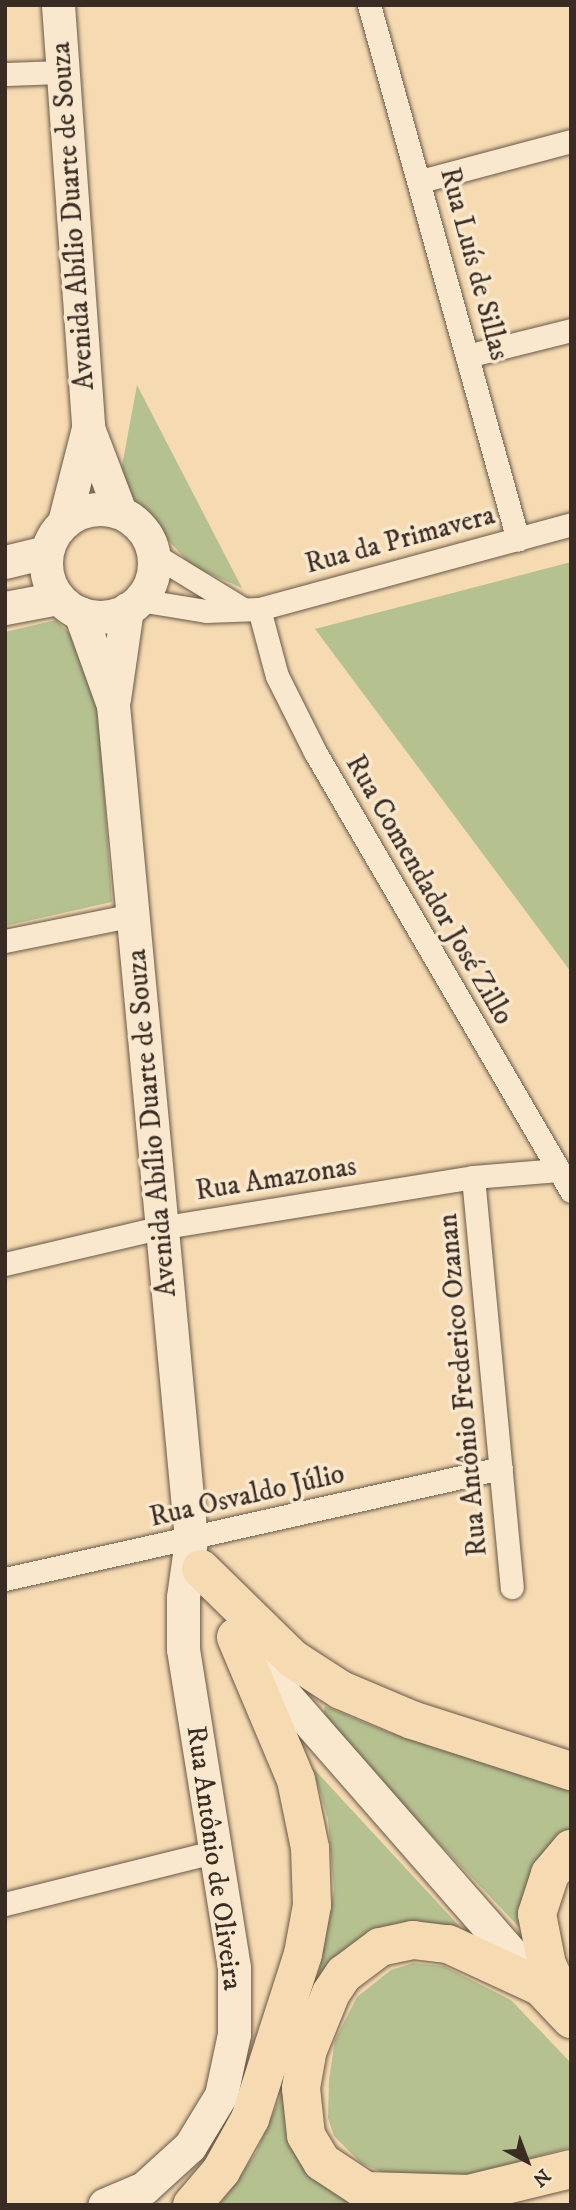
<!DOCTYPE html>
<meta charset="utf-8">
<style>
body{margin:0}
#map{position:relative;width:576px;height:2210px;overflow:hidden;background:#f6dbb2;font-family:"IM FELL DW Pica",serif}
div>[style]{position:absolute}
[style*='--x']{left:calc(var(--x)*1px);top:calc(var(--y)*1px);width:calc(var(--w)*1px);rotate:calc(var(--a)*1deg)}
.green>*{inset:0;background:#b6c190}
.roads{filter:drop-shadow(0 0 2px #685848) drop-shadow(0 0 2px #685848)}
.street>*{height:23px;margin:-11.5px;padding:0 11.5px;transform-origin:11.5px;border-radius:11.5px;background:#f9e8cd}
.secondary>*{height:33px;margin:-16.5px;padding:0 16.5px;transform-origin:16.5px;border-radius:16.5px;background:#f9e8cd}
.secondary>.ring{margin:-16.5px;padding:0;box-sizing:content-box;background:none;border:33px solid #f9e8cd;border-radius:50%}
.highway>*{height:38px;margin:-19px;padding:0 19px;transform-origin:19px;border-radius:19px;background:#f6dbb2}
span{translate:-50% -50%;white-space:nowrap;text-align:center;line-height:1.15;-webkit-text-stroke:7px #f9e8cd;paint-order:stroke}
.street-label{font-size:28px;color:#382c25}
.frame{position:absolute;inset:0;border:7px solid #382c25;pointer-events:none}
.north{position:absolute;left:492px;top:2126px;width:70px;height:70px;-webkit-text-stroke:5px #f9e8cd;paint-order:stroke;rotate:139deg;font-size:19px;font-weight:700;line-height:28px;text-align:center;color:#382c25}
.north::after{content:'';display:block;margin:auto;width:24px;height:32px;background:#382c25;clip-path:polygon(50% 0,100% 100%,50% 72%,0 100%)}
</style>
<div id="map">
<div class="green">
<i style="clip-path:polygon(137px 385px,242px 588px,192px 566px,131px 500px,120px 477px)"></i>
<i style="clip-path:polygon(571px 562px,571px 972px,315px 629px)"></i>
<i style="clip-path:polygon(56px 620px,72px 636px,98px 707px,112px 902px,5px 926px,5px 632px)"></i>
<i style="clip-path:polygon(325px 1706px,385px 1731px,571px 1788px,571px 1838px,525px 1920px,518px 1926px,350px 1750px,323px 1717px)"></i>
<i style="clip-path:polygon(313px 1768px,460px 1927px,423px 1927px,316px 1989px,334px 1890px,328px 1819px)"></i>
<i style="clip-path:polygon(413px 1963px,444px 1966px,511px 2000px,571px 2063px,571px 2147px,469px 2176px,396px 2178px,361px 2163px,334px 2136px,328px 2118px,329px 2080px,335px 2040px,357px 1997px,391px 1970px)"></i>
<i style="clip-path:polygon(289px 2076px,357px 2205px,219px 2205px,256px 2153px)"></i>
</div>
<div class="roads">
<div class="street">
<i style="--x:369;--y:5;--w:555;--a:74.44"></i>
<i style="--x:5;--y:74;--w:57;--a:-2"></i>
<i style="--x:421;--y:181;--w:155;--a:-14.9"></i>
<i style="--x:467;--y:356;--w:107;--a:-14"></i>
<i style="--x:153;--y:554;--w:105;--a:31.4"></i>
<i style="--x:139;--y:600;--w:68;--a:9.3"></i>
<i style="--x:206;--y:611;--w:53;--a:-2.2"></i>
<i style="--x:259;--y:609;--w:323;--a:-15.2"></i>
<i style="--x:259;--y:609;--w:69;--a:75"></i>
<i style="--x:277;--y:676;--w:85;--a:63.4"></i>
<i style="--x:315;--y:752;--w:508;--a:59.75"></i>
<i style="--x:5;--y:941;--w:132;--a:-11.4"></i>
<i style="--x:473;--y:1177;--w:412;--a:84.6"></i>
<i style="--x:5;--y:1264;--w:158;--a:-13.2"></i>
<i style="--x:159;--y:1228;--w:318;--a:-9.2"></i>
<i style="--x:473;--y:1177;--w:86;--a:-4.7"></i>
<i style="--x:5;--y:1579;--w:508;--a:-12.61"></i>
<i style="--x:5;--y:1904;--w:215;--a:-14"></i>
</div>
<div class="secondary">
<i style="--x:58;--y:5;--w:424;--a:85.9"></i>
<i style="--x:88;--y:428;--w:97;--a:104.3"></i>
<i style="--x:88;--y:428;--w:90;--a:69.1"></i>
<i class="ring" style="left:46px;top:509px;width:75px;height:75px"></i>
<i style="--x:5;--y:562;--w:42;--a:-13.7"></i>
<i style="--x:5;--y:608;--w:54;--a:-10.7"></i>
<i style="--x:80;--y:613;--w:98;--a:70.3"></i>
<i style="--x:113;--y:705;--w:839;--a:84.66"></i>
<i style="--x:191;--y:1540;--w:58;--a:98"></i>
<i style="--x:183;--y:1597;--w:52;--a:90"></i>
<i style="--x:183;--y:1649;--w:323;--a:80.9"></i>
<i style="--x:234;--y:1968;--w:66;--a:90"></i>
<i style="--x:234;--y:2034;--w:62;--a:102"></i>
<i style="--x:221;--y:2095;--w:60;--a:121.3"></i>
<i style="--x:190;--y:2146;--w:62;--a:137.6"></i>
<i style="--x:144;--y:2188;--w:43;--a:157"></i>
<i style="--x:114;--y:699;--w:91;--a:-81.8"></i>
<i style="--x:252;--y:1657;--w:436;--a:48.8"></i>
</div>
<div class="highway">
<i style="--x:201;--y:1569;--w:129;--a:44.4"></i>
<i style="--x:293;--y:1659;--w:57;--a:32.9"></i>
<i style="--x:341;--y:1690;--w:77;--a:22.9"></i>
<i style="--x:412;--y:1720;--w:167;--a:17.8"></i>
<i style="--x:568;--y:2008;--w:48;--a:-116"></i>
<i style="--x:547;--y:1965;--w:52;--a:-101.1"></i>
<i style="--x:537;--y:1914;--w:42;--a:-72"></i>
<i style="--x:550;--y:1874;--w:33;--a:-50"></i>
<i style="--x:469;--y:2194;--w:103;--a:-178.3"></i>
<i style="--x:366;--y:2191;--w:53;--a:-146.6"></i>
<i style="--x:322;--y:2162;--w:31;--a:-121"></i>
<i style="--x:306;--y:2135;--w:47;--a:-96.1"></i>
<i style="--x:301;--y:2088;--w:39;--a:-80"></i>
<i style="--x:308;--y:2050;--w:61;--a:-68"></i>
<i style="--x:331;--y:1993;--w:23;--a:-56"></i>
<i style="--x:344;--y:1974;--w:45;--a:-36.9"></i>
<i style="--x:380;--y:1947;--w:34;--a:-12"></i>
<i style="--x:413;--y:1940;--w:35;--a:7"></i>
<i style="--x:448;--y:1944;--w:102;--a:24.8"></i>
<i style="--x:541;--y:1987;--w:44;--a:46.8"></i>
<i style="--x:444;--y:2200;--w:131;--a:-13.7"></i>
<i style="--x:192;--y:2205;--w:45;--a:-49.5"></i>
<i style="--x:221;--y:2171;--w:60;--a:-60.9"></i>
<i style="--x:250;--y:2119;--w:173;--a:-72.2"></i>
<i style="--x:303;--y:1954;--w:50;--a:-79.6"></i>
<i style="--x:312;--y:1905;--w:57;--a:-92"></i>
<i style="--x:310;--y:1848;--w:69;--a:-101.6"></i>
<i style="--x:296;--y:1780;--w:155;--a:-112.8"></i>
</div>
</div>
<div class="street-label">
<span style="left:73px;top:216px;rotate:-94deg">Avenida Abílio Duarte de Souza</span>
<span style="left:474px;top:264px;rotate:75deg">Rua Luís de Sillas</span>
<span style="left:400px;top:540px;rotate:-15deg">Rua da Primavera</span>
<span style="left:429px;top:890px;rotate:60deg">Rua Comendador José Zillo</span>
<span style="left:152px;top:1123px;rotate:-95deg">Avenida Abílio Duarte de Souza</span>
<span style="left:276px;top:1179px;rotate:-9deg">Rua Amazonas</span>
<span style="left:463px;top:1385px;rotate:-95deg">Rua Antônio Frederico Ozanan</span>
<span style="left:247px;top:1496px;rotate:-13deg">Rua Osvaldo Júlio</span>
<span style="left:214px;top:1858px;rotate:82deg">Rua Antônio de Oliveira</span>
</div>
<div class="frame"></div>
<div class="north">N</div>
</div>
